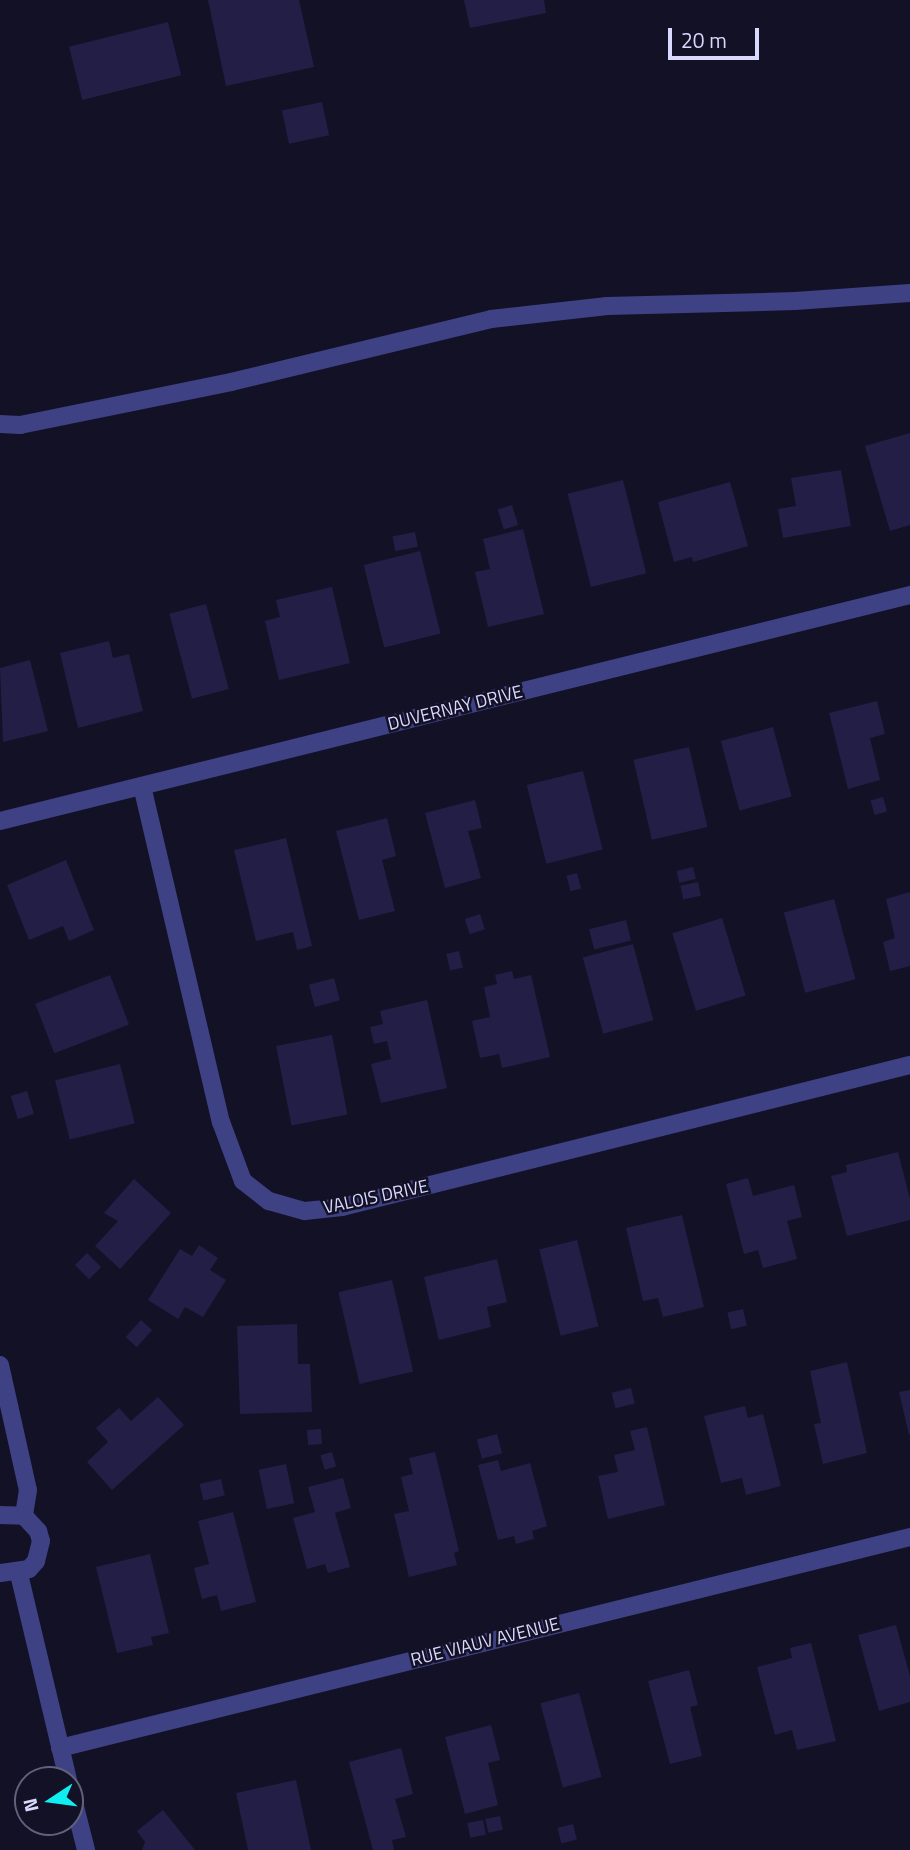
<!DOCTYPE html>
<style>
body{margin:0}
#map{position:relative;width:910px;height:1850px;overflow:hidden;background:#131126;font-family:"Titillium Web",sans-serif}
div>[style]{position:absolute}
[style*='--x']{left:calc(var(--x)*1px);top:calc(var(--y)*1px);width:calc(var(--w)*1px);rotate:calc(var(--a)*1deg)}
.building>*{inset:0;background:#231e46;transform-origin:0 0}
.service>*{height:18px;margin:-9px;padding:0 9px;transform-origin:9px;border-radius:9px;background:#3e4183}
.minor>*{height:18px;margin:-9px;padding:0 9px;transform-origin:9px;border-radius:9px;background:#3e4183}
span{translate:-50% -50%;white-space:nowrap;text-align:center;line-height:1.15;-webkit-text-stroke:5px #131126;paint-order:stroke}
.street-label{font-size:18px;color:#d9d8fd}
.north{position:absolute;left:14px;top:1766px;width:70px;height:70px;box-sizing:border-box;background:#131126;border:2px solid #62617c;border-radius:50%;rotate:257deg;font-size:19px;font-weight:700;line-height:28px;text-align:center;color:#d9d8fd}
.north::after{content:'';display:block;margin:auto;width:24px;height:32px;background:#0feff2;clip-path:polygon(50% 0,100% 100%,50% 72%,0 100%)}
.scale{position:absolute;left:668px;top:28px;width:91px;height:32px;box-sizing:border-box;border:4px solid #d9d8fd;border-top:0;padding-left:9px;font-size:21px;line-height:24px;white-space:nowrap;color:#d9d8fd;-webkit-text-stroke:5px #131126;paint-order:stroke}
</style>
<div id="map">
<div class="building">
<i style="clip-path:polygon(208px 0,299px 0,314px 67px,226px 86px)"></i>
<i style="clip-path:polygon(464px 0,544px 0,546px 13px,470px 28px)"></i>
<i style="left:168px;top:22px;width:55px;height:102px;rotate:76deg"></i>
<i style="left:322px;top:102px;width:34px;height:41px;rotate:78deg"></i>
<i style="clip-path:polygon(910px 433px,910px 525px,890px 531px,865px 446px)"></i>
<i style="clip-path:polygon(841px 470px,851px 526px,783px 538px,778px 509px,796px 506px,791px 478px)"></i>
<i style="left:623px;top:480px;width:96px;height:57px;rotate:76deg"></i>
<i style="clip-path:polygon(730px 482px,748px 546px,693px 562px,692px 557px,674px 562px,658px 502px)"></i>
<i style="left:512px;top:505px;width:21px;height:15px;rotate:73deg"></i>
<i style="clip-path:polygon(523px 529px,544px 614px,488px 627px,475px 572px,490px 569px,483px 539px)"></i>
<i style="left:415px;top:532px;width:15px;height:23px;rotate:79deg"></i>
<i style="left:420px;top:551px;width:85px;height:58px;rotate:76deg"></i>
<i style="clip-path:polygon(332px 587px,350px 663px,279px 680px,265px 621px,280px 617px,276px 600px)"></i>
<i style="left:206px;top:604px;width:88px;height:38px;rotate:75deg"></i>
<i style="clip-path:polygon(109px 641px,113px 658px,129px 654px,143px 711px,78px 728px,60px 653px)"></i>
<i style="clip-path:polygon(30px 660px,48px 731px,3px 742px,0 668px)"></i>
<i style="clip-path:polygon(877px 701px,885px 734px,870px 738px,880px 780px,848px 789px,829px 713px)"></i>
<i style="left:773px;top:727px;width:72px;height:54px;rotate:75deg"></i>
<i style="left:689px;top:747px;width:82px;height:57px;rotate:77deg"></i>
<i style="left:583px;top:771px;width:81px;height:58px;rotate:76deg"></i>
<i style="left:883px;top:797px;width:15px;height:13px;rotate:74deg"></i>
<i style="clip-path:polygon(475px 800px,482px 828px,468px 831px,481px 878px,445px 888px,425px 813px)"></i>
<i style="clip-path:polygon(387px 818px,396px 856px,382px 860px,395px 911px,359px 920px,336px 831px)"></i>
<i style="clip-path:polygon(286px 838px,312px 946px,297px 950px,293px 932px,256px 941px,234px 850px)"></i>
<i style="clip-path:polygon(66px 860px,94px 930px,69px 941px,63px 926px,29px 940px,7px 885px)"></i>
<i style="left:693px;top:867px;width:12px;height:17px;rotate:76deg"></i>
<i style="left:577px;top:873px;width:16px;height:11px;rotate:75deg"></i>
<i style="left:698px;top:882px;width:14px;height:18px;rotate:78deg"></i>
<i style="clip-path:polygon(910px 892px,910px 966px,890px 971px,883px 942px,895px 938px,886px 899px)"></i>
<i style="left:834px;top:899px;width:83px;height:52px;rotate:75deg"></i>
<i style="left:480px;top:914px;width:16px;height:16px;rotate:72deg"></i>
<i style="left:722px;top:918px;width:81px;height:52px;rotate:73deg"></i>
<i style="left:626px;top:920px;width:21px;height:38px;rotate:76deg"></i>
<i style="left:633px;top:944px;width:79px;height:52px;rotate:75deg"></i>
<i style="left:459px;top:951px;width:17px;height:13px;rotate:77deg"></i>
<i style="clip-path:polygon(512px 971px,514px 979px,531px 975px,550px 1057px,502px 1068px,499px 1054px,480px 1058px,472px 1021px,490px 1017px,484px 987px,497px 984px,495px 975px)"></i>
<i style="left:110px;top:975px;width:53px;height:80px;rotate:69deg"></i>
<i style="left:334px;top:978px;width:23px;height:26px;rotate:75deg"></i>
<i style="clip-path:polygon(427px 1000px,447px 1088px,381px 1103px,371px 1064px,391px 1059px,387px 1041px,374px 1044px,370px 1027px,383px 1024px,380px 1011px)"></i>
<i style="left:332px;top:1035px;width:81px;height:57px;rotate:79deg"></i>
<i style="left:120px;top:1064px;width:61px;height:67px;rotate:76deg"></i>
<i style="left:27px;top:1091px;width:24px;height:17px;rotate:73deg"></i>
<i style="clip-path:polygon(898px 1152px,910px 1199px,910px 1220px,847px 1236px,831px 1176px,847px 1172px,846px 1165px)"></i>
<i style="clip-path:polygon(748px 1178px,753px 1196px,794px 1185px,802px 1217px,787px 1221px,797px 1259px,763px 1268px,758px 1250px,744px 1254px,726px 1184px)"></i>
<i style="clip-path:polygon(134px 1179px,171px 1213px,120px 1269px,95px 1246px,118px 1221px,104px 1213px)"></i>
<i style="clip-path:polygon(682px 1215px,704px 1307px,663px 1317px,658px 1298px,643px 1301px,626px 1228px)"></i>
<i style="left:577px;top:1240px;width:89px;height:39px;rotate:76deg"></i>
<i style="clip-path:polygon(199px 1245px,218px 1258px,210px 1270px,226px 1280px,203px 1317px,185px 1307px,178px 1319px,148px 1300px,180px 1249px,192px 1256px)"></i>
<i style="left:87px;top:1253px;width:20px;height:17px;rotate:45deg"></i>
<i style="clip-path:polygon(497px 1259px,507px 1302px,487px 1307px,491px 1327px,439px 1340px,424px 1277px)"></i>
<i style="left:392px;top:1280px;width:94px;height:55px;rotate:77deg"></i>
<i style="left:743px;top:1309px;width:17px;height:16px;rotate:77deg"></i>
<i style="left:141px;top:1320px;width:15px;height:23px;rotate:42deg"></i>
<i style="clip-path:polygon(297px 1324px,298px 1364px,310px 1364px,312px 1412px,240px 1414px,237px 1326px)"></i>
<i style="clip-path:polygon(847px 1362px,867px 1453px,823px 1464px,814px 1424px,821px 1423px,810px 1371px)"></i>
<i style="left:631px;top:1388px;width:16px;height:20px;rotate:76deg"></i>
<i style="clip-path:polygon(910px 1390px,910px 1434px,909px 1435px,899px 1392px)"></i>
<i style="clip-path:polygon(158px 1397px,184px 1425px,112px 1490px,87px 1462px,108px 1442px,96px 1428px,119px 1408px,131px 1421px)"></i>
<i style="clip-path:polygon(745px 1406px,748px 1418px,763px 1414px,781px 1486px,746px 1495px,742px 1478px,721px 1483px,704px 1416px)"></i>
<i style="clip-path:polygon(647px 1427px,665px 1505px,608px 1519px,598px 1476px,618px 1472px,614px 1455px,635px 1450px,630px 1431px)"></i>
<i style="left:321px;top:1429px;width:15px;height:14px;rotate:86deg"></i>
<i style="left:497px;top:1434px;width:20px;height:21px;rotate:75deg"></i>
<i style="left:332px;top:1452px;width:15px;height:12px;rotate:74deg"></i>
<i style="clip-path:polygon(435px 1452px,459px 1551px,454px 1553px,457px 1565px,409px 1577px,394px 1514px,409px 1511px,401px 1477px,413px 1474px,409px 1458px)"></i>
<i style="clip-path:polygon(498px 1460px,501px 1471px,530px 1463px,547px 1526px,532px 1531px,534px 1539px,516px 1544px,514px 1536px,498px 1540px,478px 1465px)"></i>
<i style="left:286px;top:1464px;width:40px;height:28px;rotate:78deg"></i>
<i style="clip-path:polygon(343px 1478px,351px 1508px,335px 1513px,350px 1567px,328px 1573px,325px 1564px,307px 1569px,293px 1518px,315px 1512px,308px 1487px)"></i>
<i style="left:221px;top:1479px;width:17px;height:22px;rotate:77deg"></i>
<i style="clip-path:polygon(233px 1512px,256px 1602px,221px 1611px,217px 1595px,202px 1599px,194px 1568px,209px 1564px,198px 1521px)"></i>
<i style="clip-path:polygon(150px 1554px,169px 1633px,151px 1637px,153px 1645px,117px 1653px,96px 1567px)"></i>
<i style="clip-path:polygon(896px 1625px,910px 1676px,910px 1702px,879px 1711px,858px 1635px)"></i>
<i style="clip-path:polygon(811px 1643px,836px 1741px,797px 1750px,792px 1730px,775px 1735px,757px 1667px,792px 1658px,790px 1648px)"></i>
<i style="clip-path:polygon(689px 1670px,698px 1705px,690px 1707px,702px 1756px,670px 1764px,648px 1681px)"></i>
<i style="left:579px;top:1693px;width:87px;height:40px;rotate:75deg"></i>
<i style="clip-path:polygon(491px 1725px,500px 1760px,488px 1763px,498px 1805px,465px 1814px,445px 1737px)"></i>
<i style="clip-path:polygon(401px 1748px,413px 1794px,395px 1799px,406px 1837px,392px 1840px,394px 1850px,373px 1850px,349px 1762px)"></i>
<i style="clip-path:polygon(296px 1780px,311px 1850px,248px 1850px,236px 1793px)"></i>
<i style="clip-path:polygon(163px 1810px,195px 1850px,142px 1850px,145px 1842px,137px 1831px)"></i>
<i style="left:500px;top:1816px;width:14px;height:15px;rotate:78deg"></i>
<i style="left:483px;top:1820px;width:15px;height:16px;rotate:79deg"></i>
<i style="left:573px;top:1824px;width:16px;height:16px;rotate:76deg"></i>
</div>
<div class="service">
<i style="--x:0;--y:424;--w:20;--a:3"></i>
<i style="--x:20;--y:425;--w:215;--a:-11.5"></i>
<i style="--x:231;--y:382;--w:268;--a:-13.6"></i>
<i style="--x:491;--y:319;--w:117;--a:-6.4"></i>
<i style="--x:607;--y:306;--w:188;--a:-1.5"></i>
<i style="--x:795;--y:301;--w:115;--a:-4"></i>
</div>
<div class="minor">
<i style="--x:142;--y:786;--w:345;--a:76.8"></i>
<i style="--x:221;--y:1122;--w:63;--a:69.6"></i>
<i style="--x:243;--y:1181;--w:33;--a:38"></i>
<i style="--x:269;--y:1201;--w:37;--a:16"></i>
<i style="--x:305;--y:1211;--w:37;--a:-6"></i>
<i style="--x:342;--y:1207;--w:585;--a:-14.04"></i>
<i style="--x:0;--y:821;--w:938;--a:-13.95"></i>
<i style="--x:0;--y:1365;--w:128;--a:77.4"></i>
<i style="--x:28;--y:1490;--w:26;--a:99"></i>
<i style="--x:0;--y:1515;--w:24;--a:2"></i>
<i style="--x:24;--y:1516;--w:21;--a:47"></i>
<i style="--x:38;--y:1531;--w:10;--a:73"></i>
<i style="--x:41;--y:1541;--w:21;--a:104"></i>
<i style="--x:36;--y:1561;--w:11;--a:131"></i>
<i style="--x:29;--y:1569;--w:29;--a:172"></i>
<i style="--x:19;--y:1574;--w:212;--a:76.6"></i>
<i style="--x:60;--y:1748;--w:876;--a:-13.94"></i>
<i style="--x:70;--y:1787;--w:65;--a:75.7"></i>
</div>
<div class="street-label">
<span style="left:455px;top:708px;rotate:-14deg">DUVERNAY DRIVE</span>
<span style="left:376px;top:1197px;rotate:-12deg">VALOIS DRIVE</span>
<span style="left:485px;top:1642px;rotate:-14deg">RUE VIAUV AVENUE</span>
</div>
<div class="north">N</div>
<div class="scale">20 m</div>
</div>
